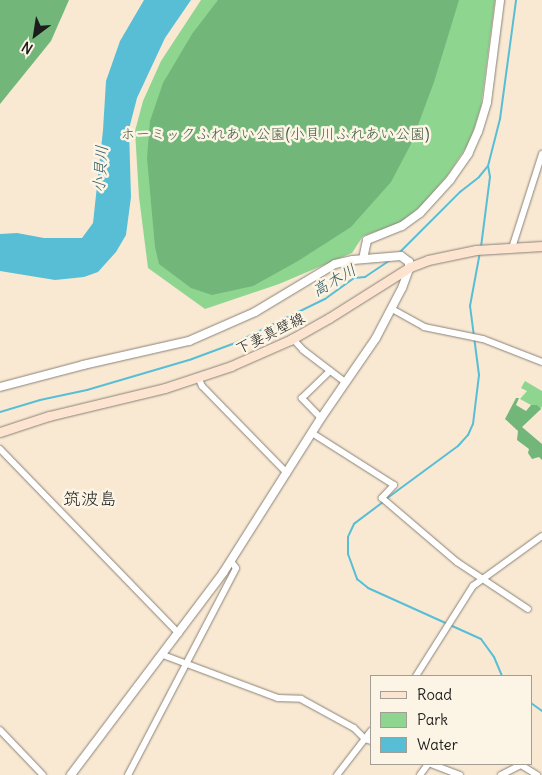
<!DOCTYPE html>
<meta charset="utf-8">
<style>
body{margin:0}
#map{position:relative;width:542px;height:775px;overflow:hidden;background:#f9e9d3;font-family:Delius,"Klee One",sans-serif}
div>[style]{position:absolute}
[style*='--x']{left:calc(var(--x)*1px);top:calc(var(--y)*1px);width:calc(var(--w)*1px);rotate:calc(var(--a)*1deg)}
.green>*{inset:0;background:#8ed590}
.forest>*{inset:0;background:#72b67a}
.water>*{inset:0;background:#58bed6}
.stream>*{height:2px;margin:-1px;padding:0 1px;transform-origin:1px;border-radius:1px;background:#58bed6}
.roads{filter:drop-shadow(0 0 1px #8a8278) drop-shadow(0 0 1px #8a8278)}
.minor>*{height:6px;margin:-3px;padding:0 3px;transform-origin:3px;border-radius:3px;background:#fff}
.tertiary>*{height:8px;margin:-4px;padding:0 4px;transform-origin:4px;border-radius:4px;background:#fff}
.secondary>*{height:9px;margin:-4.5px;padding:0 4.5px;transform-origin:4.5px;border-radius:4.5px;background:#fde4d1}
span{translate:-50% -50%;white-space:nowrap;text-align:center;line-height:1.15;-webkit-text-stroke:5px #fcf5e5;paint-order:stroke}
.park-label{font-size:15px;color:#445d45}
.street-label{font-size:15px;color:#1c1c1c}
.water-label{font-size:16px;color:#345d66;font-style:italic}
.quarter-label{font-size:18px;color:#1c1c1c}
.legend{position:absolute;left:370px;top:675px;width:162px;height:90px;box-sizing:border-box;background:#fcf5e5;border:1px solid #a29e95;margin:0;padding:6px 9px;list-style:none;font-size:15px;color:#1c1c1c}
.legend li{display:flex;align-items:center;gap:10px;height:25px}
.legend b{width:25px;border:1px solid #a29e95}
.north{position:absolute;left:10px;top:10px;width:50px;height:50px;-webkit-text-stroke:4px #fcf5e5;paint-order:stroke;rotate:211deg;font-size:14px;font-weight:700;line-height:20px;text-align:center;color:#1c1c1c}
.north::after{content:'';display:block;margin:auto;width:18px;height:22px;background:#1c1c1c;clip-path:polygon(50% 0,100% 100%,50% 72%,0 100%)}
</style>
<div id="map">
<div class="green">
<i style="clip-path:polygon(201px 0,495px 0,481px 106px,474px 129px,467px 146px,447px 176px,421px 206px,400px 223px,363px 236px,352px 253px,279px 284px,205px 309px,148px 268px,139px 197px,135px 131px,143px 101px,161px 61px)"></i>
<i style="clip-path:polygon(525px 381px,542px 391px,542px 406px,540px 410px,537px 405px,531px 405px,520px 399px,527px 391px,521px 388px)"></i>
</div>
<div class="forest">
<i style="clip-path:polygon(0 0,69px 0,51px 41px,0 104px)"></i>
<i style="clip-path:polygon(218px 0,459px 0,434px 82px,411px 144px,391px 182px,351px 227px,298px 261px,253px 286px,212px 295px,191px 288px,159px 264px,155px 247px,147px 158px,150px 121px,163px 83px,192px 34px)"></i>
<i style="clip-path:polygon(516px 398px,519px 398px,516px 405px,526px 411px,531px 405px,537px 405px,541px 409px,522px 427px,542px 444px,542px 460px,539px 457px,532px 459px,528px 453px,529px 449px,517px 440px,518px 431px,505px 419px)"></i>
</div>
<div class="water">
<i style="clip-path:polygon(144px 0,191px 0,165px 38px,137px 98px,129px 129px,131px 197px,126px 235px,116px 252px,98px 272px,84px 277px,55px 280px,0 271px,0 234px,17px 233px,44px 238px,82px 238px,93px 223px,103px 130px,106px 81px,120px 41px)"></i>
</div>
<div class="stream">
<i style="--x:481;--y:247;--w:71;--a:-82.7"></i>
<i style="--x:490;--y:177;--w:11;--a:-100"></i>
<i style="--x:400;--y:252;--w:85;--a:-45"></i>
<i style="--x:460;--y:192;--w:24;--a:-38"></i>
<i style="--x:479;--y:177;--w:14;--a:-51"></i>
<i style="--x:488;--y:166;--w:49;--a:-75.7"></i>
<i style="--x:500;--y:119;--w:120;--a:-82.3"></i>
<i style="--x:0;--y:412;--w:42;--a:-16.7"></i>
<i style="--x:40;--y:400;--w:48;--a:-12"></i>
<i style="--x:87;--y:390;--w:109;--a:-16.4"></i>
<i style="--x:192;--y:359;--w:46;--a:-20.4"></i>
<i style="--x:235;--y:343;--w:100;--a:-26.1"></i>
<i style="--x:325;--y:299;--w:36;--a:-36"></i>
<i style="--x:354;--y:278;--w:11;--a:-5"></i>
<i style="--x:365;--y:277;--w:30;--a:-34"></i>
<i style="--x:386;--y:499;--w:89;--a:-36.4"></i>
<i style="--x:458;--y:446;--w:15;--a:-48"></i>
<i style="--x:468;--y:435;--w:12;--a:-66"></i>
<i style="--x:473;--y:424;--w:49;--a:-83"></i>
<i style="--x:479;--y:375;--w:70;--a:-97.4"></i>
<i style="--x:470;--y:306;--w:55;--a:-79.5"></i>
<i style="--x:383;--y:502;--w:36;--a:143"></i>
<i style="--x:354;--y:524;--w:14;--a:115"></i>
<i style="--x:348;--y:537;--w:17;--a:90"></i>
<i style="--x:348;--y:554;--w:27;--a:70"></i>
<i style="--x:357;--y:579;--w:14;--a:39"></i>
<i style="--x:368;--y:588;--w:124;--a:24.3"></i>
<i style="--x:481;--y:639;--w:22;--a:54"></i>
<i style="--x:494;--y:657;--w:21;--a:67"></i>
<i style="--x:531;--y:703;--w:14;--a:36"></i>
</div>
<div class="roads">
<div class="minor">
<i style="--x:512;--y:248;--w:99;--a:-72.3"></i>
<i style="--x:392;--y:309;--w:37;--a:29"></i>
<i style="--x:424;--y:327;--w:60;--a:11.5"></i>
<i style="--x:483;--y:339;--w:63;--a:21.3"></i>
<i style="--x:292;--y:338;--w:16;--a:47"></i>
<i style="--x:303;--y:350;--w:53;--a:37.3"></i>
<i style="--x:198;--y:377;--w:10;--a:66"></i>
<i style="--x:202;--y:386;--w:122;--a:45.7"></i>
<i style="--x:321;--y:418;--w:28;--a:-134"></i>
<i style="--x:302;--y:398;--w:39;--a:-44"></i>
<i style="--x:312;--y:433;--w:97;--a:32.4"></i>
<i style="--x:394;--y:485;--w:18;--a:133"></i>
<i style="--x:382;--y:498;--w:99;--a:40.5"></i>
<i style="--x:457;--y:562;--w:85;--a:33.5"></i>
<i style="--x:0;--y:449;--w:257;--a:45.9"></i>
<i style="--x:163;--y:655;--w:123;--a:20.5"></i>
<i style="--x:278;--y:698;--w:23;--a:2"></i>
<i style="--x:301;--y:699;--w:60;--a:28.7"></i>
<i style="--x:354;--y:728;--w:16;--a:45"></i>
<i style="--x:365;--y:739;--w:6;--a:18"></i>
<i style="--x:416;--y:676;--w:107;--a:-57.7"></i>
<i style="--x:473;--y:586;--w:85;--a:-35.9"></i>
<i style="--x:0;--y:730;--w:62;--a:46.3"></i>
<i style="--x:431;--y:764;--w:31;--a:21"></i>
<i style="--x:128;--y:775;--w:233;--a:-62.4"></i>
<i style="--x:236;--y:568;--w:9;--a:-126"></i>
<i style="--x:337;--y:775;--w:56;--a:-52.3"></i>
<i style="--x:420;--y:775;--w:14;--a:-54"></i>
<i style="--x:501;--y:775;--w:22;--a:-27"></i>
<i style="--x:521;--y:765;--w:19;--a:32"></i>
</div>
<div class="tertiary">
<i style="--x:363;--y:259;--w:19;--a:-78"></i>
<i style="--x:367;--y:240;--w:38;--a:-22"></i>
<i style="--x:402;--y:226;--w:22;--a:-36"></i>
<i style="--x:420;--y:213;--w:45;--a:-47.7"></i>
<i style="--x:450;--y:180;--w:32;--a:-55"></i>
<i style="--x:468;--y:154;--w:24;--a:-66"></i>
<i style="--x:478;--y:132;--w:31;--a:-73"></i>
<i style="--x:487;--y:102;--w:103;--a:-82.7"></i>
<i style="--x:0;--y:387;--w:86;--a:-14.8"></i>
<i style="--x:83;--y:365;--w:109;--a:-12.8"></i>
<i style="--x:189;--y:341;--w:72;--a:-23.7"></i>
<i style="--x:255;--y:312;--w:93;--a:-31"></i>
<i style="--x:335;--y:264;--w:18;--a:-13"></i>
<i style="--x:353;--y:260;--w:48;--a:-4.8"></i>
<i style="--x:401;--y:256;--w:10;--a:37"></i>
<i style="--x:409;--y:262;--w:7;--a:90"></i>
<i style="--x:409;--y:269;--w:20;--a:110"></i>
<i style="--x:402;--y:288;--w:56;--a:117.5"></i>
<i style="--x:376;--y:338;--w:97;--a:124.5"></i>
<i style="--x:321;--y:418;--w:183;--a:122.3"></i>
<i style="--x:223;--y:573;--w:253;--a:127"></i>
</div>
<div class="secondary">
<i style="--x:0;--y:432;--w:52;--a:-18.1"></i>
<i style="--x:49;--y:416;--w:119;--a:-13.6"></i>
<i style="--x:165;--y:388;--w:70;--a:-18.4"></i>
<i style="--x:231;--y:366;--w:64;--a:-23.8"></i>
<i style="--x:290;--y:340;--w:45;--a:-29.4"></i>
<i style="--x:329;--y:318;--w:96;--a:-32.2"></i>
<i style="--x:410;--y:267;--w:19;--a:-21"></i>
<i style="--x:428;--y:260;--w:49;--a:-11.8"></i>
<i style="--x:476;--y:250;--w:66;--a:-3.5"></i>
</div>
</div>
<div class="park-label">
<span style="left:275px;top:134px">ホーミックふれあい公園(小貝川ふれあい公園)</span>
</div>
<div class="street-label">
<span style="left:270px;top:333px;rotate:-26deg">下妻真壁線</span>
</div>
<div class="water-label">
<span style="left:100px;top:169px;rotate:-86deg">小貝川</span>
<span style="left:334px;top:280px;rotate:-30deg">高木川</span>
</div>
<div class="quarter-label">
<span style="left:90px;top:499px">筑波島</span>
</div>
<ul class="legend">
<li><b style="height:6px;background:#fde4d1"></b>Road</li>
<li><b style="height:14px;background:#8ed590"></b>Park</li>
<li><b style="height:14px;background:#58bed6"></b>Water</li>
</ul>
<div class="north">N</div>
</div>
